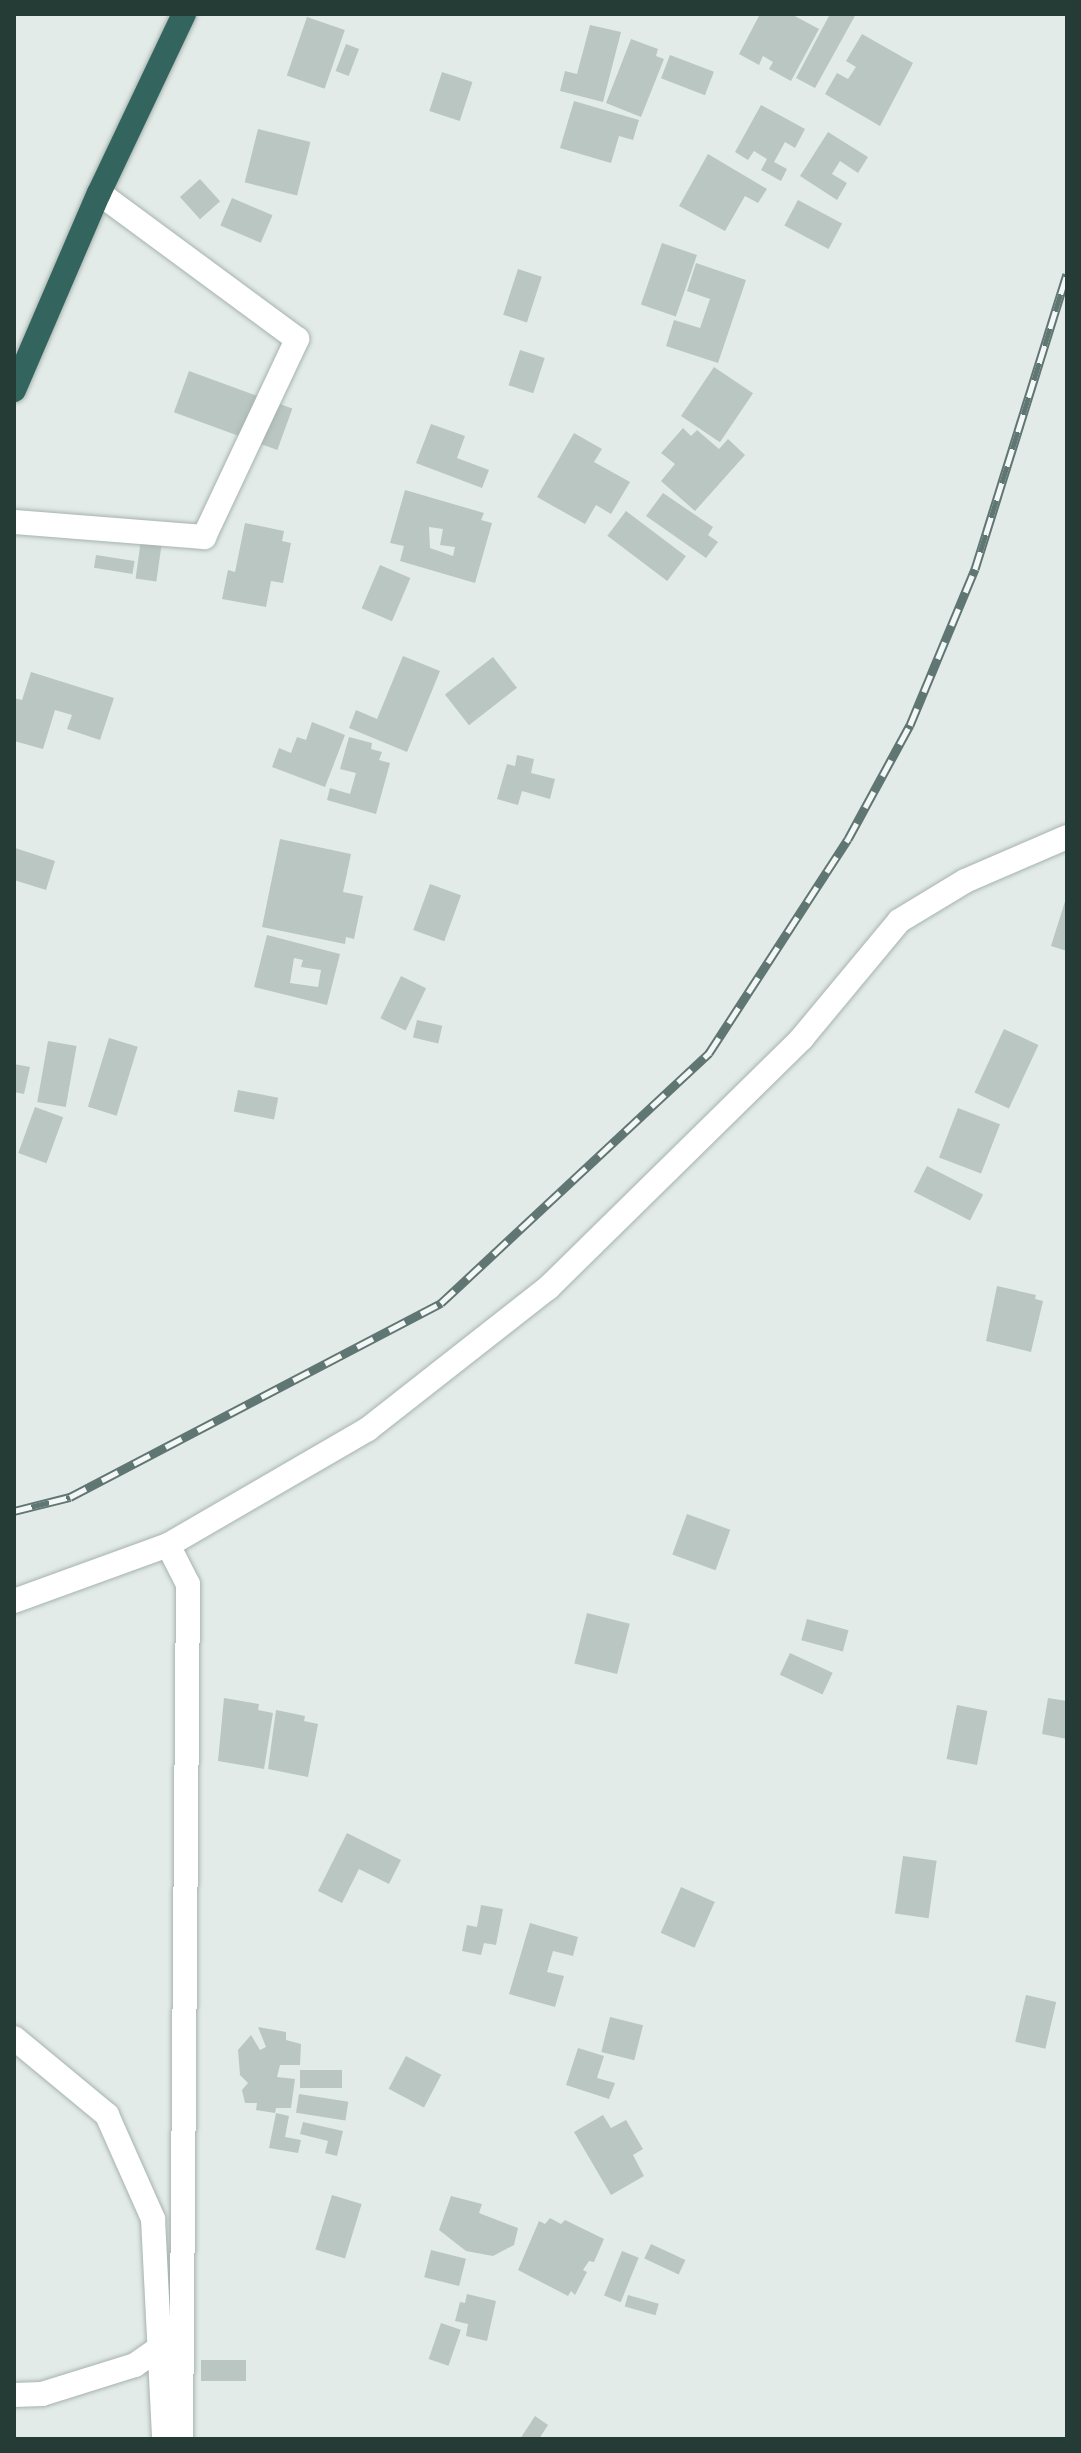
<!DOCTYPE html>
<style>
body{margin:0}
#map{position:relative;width:1081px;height:2453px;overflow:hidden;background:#e3ebe8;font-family:Quicksand,sans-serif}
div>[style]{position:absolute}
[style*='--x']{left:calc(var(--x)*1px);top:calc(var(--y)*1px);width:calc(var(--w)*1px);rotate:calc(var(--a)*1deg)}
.building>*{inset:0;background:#b9c6c1;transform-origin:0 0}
.roads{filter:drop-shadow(0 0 2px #a6b3af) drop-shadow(0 0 2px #a6b3af)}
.minor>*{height:24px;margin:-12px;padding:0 12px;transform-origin:12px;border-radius:12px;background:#fff}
.highway>*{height:24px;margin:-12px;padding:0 12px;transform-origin:12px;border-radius:12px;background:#33645d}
.rail>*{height:9px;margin-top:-4.5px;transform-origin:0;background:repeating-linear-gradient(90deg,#f3f8f6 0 18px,#5f7672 0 36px);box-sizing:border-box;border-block:2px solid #5f7672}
span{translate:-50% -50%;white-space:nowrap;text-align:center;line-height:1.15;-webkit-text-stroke:6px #f3f8f6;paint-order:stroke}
.frame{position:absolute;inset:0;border:16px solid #253b36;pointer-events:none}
</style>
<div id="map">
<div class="building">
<i style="clip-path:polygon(760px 14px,791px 14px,819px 29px,791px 81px,769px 69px,773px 62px,763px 56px,759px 65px,739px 54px)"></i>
<i style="clip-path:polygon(830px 14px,856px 14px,815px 88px,796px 78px)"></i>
<i style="left:307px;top:17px;width:40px;height:62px;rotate:19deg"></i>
<i style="clip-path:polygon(590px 25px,621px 32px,603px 102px,560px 91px,565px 71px,577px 74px)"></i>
<i style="clip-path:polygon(862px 34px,913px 63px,880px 126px,825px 94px,837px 73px,848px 79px,856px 67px,846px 61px)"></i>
<i style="clip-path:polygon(631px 39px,658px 49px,656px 56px,664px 59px,641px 117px,606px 103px)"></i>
<i style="left:346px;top:44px;width:14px;height:29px;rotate:21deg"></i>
<i style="left:670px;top:55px;width:47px;height:25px;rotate:21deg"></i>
<i style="left:442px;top:72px;width:32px;height:41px;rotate:18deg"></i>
<i style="clip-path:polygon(574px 101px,639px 120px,633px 140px,619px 136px,611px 163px,560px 148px)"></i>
<i style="clip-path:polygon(761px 105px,805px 129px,795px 148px,785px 142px,774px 162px,787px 169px,781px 181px,761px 170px,767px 159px,754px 151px,748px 160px,735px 152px)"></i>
<i style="left:258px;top:129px;width:54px;height:55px;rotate:14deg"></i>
<i style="clip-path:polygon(828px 132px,868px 157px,858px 173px,840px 161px,832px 174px,847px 183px,837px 200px,800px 176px)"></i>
<i style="clip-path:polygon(708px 154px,767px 189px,758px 203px,745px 196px,725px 231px,679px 206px)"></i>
<i style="left:200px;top:179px;width:30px;height:27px;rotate:48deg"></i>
<i style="left:232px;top:198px;width:44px;height:30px;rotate:23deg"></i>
<i style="left:798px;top:200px;width:50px;height:29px;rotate:28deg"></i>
<i style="left:662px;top:243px;width:37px;height:65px;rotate:19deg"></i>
<i style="clip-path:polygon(696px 263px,746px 280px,718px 363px,666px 346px,674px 320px,700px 328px,710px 299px,687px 291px)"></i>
<i style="left:518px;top:269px;width:25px;height:48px;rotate:18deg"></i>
<i style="left:520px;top:350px;width:26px;height:37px;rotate:18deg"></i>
<i style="left:714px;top:367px;width:47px;height:59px;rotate:34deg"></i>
<i style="left:189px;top:371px;width:110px;height:44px;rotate:20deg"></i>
<i style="clip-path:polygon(431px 424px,465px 436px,457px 458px,489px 470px,482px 488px,416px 463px)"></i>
<i style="clip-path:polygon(683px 428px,691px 436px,697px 430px,719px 449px,728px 439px,745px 455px,695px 511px,661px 481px,675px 464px,661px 453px)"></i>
<i style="clip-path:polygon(574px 433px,602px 449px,594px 462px,630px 482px,611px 514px,596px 505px,585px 524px,537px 497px)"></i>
<i style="clip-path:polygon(evenodd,405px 490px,484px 513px,481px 520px,492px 523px,475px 583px,400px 561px,404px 546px,390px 543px,405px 490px,429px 527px,443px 529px,440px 545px,455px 547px,453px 556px,430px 548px,429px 527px)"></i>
<i style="clip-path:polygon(663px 493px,713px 527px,708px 535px,718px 542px,706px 558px,646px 516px)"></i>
<i style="left:626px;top:511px;width:75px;height:31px;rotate:37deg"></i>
<i style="clip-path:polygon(245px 523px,284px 531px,282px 541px,291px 543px,283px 583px,271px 581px,266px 607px,222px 599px,228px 570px,235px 572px)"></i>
<i style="left:141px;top:540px;width:21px;height:39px;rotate:8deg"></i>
<i style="left:96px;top:555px;width:39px;height:13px;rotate:9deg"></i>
<i style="left:380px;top:565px;width:33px;height:47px;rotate:23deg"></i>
<i style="clip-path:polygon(403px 656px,440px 671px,407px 752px,349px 728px,356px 710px,377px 719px)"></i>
<i style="left:493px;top:657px;width:39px;height:61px;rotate:52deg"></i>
<i style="clip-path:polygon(31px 672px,114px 698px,100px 740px,67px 729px,72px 715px,55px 710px,43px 749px,14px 741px,14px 698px,22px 700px)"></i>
<i style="clip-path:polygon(312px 722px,345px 735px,325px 787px,272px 767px,279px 748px,291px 753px,297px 737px,306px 740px)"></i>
<i style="clip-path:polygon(349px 737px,372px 743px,371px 749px,382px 752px,379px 760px,390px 763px,376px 814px,327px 800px,330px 788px,350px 794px,356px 773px,340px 769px)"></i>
<i style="clip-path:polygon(517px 755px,534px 759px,531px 773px,555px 779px,550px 799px,522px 791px,518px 805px,497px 799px,507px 764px,515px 766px)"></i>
<i style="clip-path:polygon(280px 839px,351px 854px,343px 892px,363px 896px,354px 939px,346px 937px,345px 944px,262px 927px)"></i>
<i style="clip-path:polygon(15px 848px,55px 861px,46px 890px,14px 880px)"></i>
<i style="left:430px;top:884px;width:33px;height:49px;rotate:20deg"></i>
<i style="clip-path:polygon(1067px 895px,1067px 951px,1051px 946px)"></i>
<i style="clip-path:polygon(evenodd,267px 935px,340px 954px,327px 1005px,254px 987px,267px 935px,294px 958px,303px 960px,301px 967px,321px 970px,318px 987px,290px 983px,294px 958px)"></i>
<i style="left:401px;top:976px;width:28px;height:47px;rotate:26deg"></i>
<i style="left:417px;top:1020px;width:26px;height:18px;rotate:13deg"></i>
<i style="left:1004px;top:1029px;width:38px;height:70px;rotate:25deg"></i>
<i style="left:109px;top:1038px;width:30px;height:72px;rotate:17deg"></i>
<i style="left:48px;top:1041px;width:29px;height:62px;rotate:10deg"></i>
<i style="clip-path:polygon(14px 1064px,30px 1067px,24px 1094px,14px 1092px)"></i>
<i style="left:238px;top:1090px;width:41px;height:22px;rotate:11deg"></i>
<i style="left:35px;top:1107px;width:30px;height:49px;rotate:20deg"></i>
<i style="left:958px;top:1108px;width:45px;height:53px;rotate:21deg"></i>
<i style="left:927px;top:1166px;width:63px;height:29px;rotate:27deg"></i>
<i style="clip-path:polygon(997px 1286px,1036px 1295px,1035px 1299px,1043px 1301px,1031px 1352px,986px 1341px)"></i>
<i style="left:687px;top:1514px;width:46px;height:43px;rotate:20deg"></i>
<i style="left:587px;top:1613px;width:44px;height:52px;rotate:14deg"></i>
<i style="left:807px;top:1619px;width:43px;height:22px;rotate:15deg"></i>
<i style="left:790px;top:1653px;width:47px;height:24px;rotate:25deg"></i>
<i style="clip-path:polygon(224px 1698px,259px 1704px,258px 1710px,273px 1713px,264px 1769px,218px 1761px)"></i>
<i style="clip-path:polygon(1048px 1698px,1067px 1701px,1067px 1739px,1042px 1734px)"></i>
<i style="left:957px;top:1705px;width:31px;height:55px;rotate:11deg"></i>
<i style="clip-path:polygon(276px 1710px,305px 1716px,304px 1721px,318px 1724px,308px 1777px,268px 1769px)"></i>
<i style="clip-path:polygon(347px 1833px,401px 1860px,389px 1884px,359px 1869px,342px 1903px,318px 1891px)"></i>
<i style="left:903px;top:1856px;width:34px;height:58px;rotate:8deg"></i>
<i style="left:681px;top:1887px;width:37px;height:50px;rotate:24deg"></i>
<i style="clip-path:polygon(481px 1905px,503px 1909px,496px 1945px,484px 1943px,481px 1955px,462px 1951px,467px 1925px,477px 1927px)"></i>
<i style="clip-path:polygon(530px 1923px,578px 1937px,573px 1956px,553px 1951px,547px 1972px,564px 1976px,555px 2007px,509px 1994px)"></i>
<i style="left:1026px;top:1995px;width:31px;height:48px;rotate:13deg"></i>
<i style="left:610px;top:2017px;width:34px;height:36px;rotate:14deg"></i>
<i style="clip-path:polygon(258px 2027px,286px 2032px,286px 2040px,301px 2044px,300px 2065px,280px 2065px,277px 2077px,295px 2079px,291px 2108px,276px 2108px,275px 2113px,256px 2110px,257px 2103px,245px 2103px,242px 2090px,248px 2083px,240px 2075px,238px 2050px,251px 2035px,260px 2050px,266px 2047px)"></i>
<i style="clip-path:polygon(578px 2048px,604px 2056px,597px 2078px,615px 2083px,609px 2099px,566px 2085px)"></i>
<i style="left:406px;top:2056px;width:40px;height:37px;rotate:28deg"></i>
<i style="left:342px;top:2070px;width:18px;height:42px;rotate:90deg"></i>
<i style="left:299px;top:2094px;width:50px;height:19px;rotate:9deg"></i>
<i style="clip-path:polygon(276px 2113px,289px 2116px,285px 2137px,301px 2140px,298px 2153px,269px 2148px)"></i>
<i style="clip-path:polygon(603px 2115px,611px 2128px,626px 2120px,643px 2149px,633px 2155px,644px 2176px,611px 2195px,574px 2132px)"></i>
<i style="clip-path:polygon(303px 2122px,343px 2131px,337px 2156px,325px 2153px,328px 2141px,300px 2134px)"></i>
<i style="left:332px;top:2195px;width:31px;height:57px;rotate:17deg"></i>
<i style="clip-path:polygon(451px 2196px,482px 2204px,479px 2213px,518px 2228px,514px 2245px,493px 2256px,466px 2251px,439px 2230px)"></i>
<i style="clip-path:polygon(550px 2218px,561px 2224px,565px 2220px,604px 2239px,594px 2262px,589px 2261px,583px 2270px,587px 2272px,575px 2295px,571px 2291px,568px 2296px,518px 2270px,539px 2221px,545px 2224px)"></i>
<i style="left:651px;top:2244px;width:38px;height:16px;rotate:25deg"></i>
<i style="left:431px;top:2250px;width:36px;height:28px;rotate:14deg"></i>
<i style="left:622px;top:2251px;width:18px;height:48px;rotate:22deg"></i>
<i style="clip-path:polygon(467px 2294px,496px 2301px,487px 2341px,466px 2336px,468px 2324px,455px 2321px,460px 2302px,465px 2303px)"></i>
<i style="left:628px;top:2295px;width:32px;height:12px;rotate:16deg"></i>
<i style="left:441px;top:2323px;width:21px;height:38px;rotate:19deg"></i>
<i style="left:246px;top:2360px;width:21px;height:45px;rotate:90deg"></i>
<i style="clip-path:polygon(535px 2416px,548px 2425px,539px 2439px,520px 2439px)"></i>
</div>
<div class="roads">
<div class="minor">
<i style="--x:14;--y:522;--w:191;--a:4.5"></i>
<i style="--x:204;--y:537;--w:219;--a:-64.8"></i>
<i style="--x:297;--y:339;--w:246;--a:-143.6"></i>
<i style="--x:168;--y:1545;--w:231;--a:-30.1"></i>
<i style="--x:368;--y:1429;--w:229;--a:-38.1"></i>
<i style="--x:548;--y:1288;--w:356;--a:-44.5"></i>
<i style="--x:802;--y:1038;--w:152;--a:-50.3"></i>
<i style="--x:899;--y:921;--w:77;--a:-31.2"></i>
<i style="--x:965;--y:881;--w:111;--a:-23.3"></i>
<i style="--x:14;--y:1601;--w:164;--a:-20"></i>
<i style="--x:168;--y:1545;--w:44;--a:62.9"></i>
<i style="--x:188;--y:1584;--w:855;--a:90.47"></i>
<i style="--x:14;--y:2038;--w:121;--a:39.6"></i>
<i style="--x:107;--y:2115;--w:114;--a:66.1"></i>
<i style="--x:153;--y:2219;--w:220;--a:87.1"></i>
<i style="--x:14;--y:2395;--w:28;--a:-2"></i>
<i style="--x:42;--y:2394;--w:97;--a:-17.3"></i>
<i style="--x:135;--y:2365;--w:32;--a:-35"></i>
</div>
<div class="highway">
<i style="--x:14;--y:390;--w:215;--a:-66.7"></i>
<i style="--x:99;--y:193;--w:198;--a:-64.6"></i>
</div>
</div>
<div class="rail">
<i style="--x:14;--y:1511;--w:58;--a:-14"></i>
<i style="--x:70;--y:1497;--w:419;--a:-27.6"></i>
<i style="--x:441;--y:1303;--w:367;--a:-43"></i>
<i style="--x:709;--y:1053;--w:255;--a:-57"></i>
<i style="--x:848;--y:839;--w:130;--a:-61.5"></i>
<i style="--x:910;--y:725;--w:169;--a:-67.4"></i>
<i style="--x:975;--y:569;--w:309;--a:-72.7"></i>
</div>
<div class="frame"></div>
</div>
